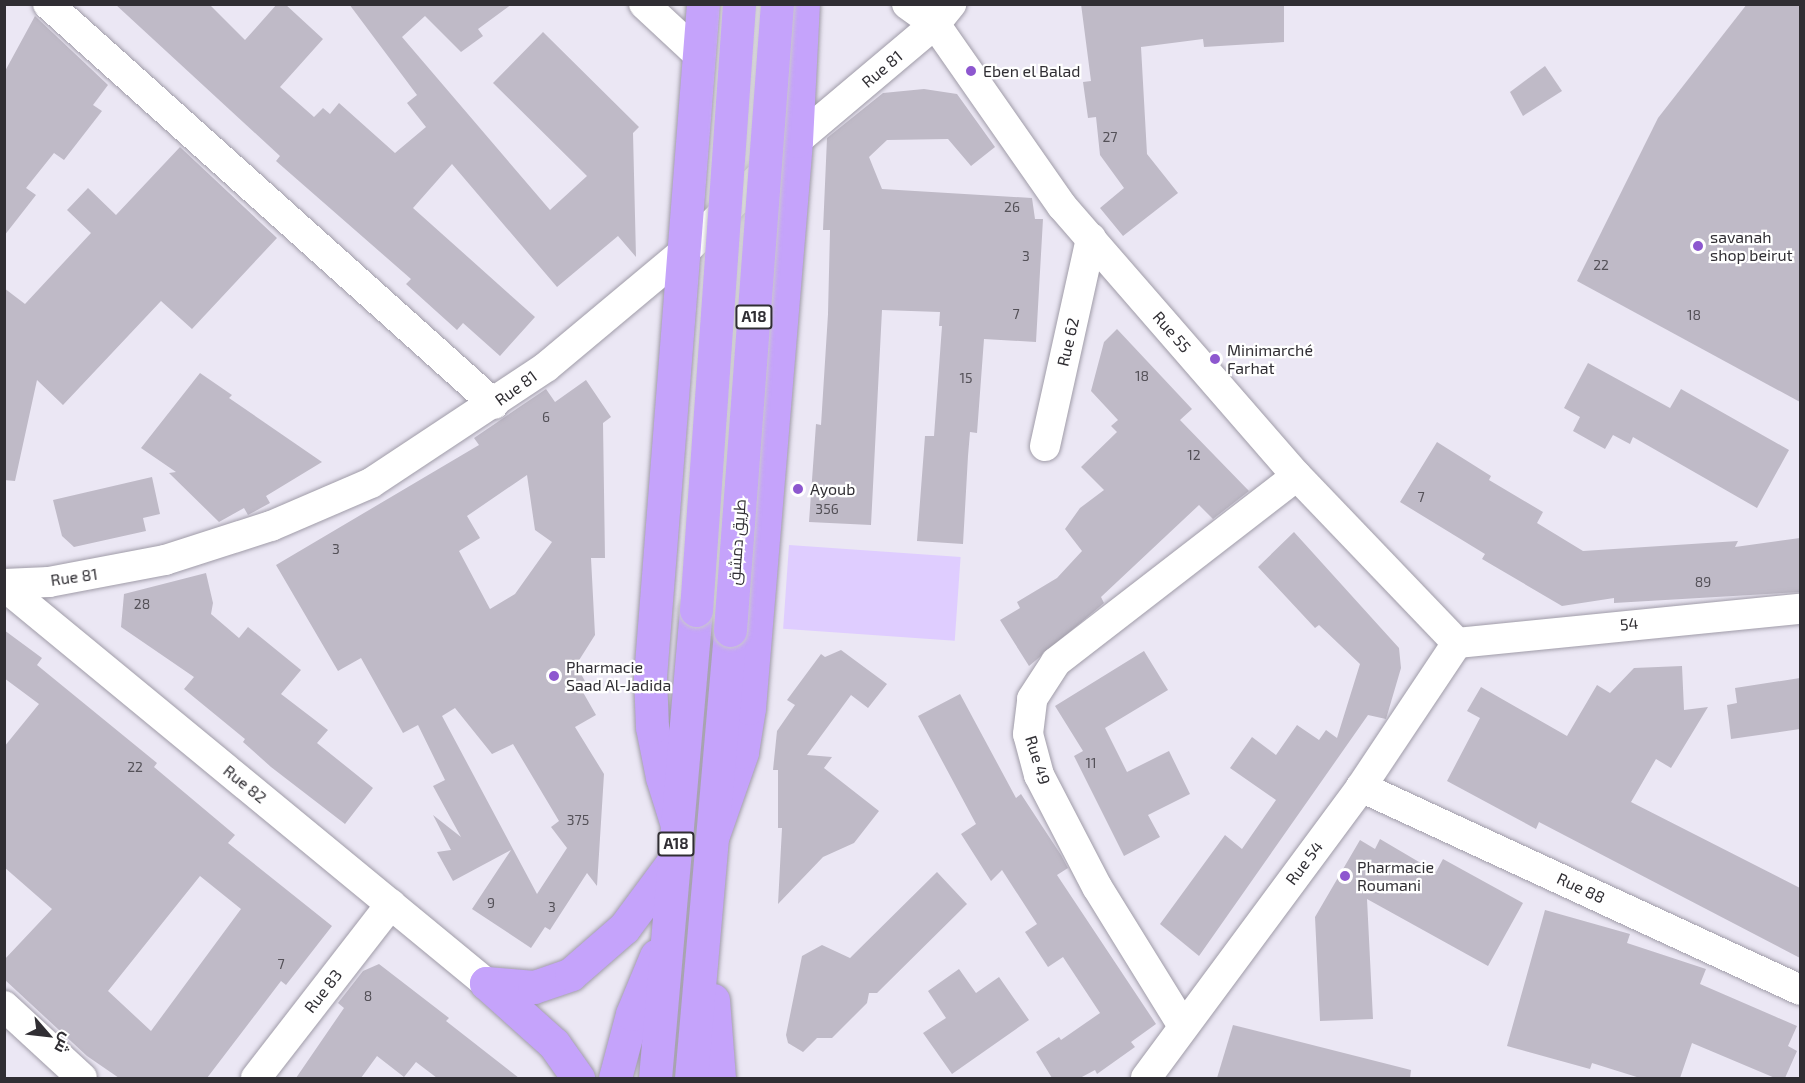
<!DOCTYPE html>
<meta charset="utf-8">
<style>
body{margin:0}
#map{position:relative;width:1805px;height:1083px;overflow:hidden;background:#ebe7f4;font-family:"Exo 2",Cairo,sans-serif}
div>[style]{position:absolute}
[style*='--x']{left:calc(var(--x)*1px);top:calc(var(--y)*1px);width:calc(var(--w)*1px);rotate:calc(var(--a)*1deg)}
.green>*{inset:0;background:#dfcdff;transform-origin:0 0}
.building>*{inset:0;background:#bfbac7}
.roads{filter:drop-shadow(0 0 2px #a09ca8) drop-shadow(0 0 2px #a09ca8)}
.minor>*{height:30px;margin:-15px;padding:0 15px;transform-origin:15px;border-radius:15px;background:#fff}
.highway>*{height:33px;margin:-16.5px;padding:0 16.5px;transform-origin:16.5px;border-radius:16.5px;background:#c5a3fb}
.bridges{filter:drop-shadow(0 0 2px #c9c9ca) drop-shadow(0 0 2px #c9c9ca)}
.highway-bridge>*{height:33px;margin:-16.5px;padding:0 16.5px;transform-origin:16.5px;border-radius:16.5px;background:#c5a3fb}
.dots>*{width:16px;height:16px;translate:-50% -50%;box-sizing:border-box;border:3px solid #fff;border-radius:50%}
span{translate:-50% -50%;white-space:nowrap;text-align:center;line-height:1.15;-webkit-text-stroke:4.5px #fff;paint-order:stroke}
.number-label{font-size:14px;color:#545158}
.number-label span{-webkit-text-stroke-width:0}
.shield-label span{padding:2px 4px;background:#fff;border:2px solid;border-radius:4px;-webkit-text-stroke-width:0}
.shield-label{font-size:15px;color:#302e33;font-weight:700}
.street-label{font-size:16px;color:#302e33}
.poi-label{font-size:16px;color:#302e33}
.left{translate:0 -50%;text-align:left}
.frame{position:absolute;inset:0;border:6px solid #302e33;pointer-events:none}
.north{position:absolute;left:18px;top:1005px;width:60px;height:60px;-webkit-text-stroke:4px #fff;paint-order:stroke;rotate:118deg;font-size:16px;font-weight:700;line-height:24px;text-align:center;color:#302e33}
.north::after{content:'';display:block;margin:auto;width:21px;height:27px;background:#302e33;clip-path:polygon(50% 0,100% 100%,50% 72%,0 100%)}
</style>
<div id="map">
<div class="green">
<i style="left:789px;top:545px;width:172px;height:84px;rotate:4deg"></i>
</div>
<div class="building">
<i style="clip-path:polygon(115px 4px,209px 4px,245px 40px,277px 4px,285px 4px,323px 39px,280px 87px,314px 117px,323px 108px,330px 114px,339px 103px,395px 153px,426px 127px,407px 103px,417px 95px,349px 4px,512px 4px,478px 29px,483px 36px,461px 52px,425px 16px,402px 37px,550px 210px,587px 176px,493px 83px,543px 32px,639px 127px,633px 133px,636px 257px,618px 236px,557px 287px,452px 164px,413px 208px,535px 317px,500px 356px,463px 323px,457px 330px,406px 284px,411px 279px,276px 161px,280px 156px)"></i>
<i style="clip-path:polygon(1081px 4px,1284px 4px,1284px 42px,1204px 47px,1203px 39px,1141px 47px,1147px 154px,1178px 193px,1123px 236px,1100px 208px,1124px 188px,1100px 155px,1096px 117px,1088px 118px,1083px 82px,1091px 81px)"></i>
<i style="clip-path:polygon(1747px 4px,1800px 4px,1800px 402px,1577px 281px,1658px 118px)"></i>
<i style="clip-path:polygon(35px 16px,108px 85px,93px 105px,102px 111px,64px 160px,54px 153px,26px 188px,36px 195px,4px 236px,4px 73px)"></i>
<i style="clip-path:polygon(1545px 66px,1562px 91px,1523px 116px,1510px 92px)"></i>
<i style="clip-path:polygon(924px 89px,957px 94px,995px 147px,971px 166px,948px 139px,887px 140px,869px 157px,882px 189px,1032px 198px,1035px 219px,1043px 219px,1036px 342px,984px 339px,977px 433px,970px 432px,968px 456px,963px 544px,917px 541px,925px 436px,934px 436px,942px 326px,939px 326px,940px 312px,882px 310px,871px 525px,809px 522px,816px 424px,821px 425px,828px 314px,830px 230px,823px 230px,827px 138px,883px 93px)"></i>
<i style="clip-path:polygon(180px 147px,277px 238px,192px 329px,161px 301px,63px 405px,37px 380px,15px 481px,4px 480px,4px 288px,25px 304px,91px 233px,67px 210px,88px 188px,116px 215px)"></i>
<i style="clip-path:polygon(1117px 329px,1192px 409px,1180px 420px,1249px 491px,1213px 519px,1199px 505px,1101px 597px,1104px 603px,1029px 666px,1000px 620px,1020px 608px,1017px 602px,1057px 578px,1082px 551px,1065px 529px,1080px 508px,1104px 490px,1081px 467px,1117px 432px,1111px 426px,1118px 420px,1091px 391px,1104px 342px)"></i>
<i style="clip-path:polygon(1588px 363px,1670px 408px,1681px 389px,1789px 450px,1757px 508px,1633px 437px,1630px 444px,1613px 435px,1605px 449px,1573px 431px,1580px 417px,1564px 408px)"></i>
<i style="clip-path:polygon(200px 373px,232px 395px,229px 398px,322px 462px,266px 496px,270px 503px,248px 515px,244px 508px,219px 522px,169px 473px,176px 472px,141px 448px)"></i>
<i style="clip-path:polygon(evenodd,586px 380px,611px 417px,603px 423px,605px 558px,591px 558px,595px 635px,576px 665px,586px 683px,580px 687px,596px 715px,575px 727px,604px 774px,597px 886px,587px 873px,550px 930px,545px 927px,531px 948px,472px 909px,511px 850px,453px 881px,437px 852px,451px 850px,433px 815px,461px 837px,433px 786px,445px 780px,418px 725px,403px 733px,361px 658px,338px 671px,276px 565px,479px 445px,474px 438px,546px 389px,555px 402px,586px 380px,527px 475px,535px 530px,552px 542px,515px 594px,490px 609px,459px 551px,480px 538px,467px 516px,527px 475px,586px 380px,455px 708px,492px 754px,513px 744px,559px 821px,551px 827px,567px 848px,537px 894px,442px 716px,455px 708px)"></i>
<i style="clip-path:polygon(1437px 442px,1491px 476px,1489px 480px,1543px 512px,1537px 523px,1583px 551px,1738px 541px,1735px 547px,1800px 538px,1800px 592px,1614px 603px,1614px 598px,1562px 606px,1482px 559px,1485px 554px,1400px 502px)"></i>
<i style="clip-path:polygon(152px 477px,160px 514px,143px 518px,146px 531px,74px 547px,62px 536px,53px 500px)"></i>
<i style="clip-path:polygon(1294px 532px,1399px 648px,1401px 668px,1386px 719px,1368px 715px,1199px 956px,1160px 924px,1225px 835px,1242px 849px,1276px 800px,1230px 768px,1252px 737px,1276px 755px,1297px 725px,1319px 740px,1326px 730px,1337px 738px,1360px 664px,1319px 625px,1315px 628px,1258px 567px)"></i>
<i style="clip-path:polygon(206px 573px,213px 603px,211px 614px,239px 638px,248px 627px,301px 670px,281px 694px,328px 730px,317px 743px,373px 788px,345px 824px,271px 767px,243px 742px,245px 739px,184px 689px,194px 677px,121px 627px,124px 594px)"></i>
<i style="clip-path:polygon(evenodd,4px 630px,42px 658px,37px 665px,157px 763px,154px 767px,235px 835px,228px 843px,332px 926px,286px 985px,281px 981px,207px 1078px,119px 1078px,87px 1056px,4px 979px,4px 960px,52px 909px,4px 867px,4px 747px,39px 704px,4px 678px,4px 630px,200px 876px,241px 909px,151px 1031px,108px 991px,200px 876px)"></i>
<i style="clip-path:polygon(841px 650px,887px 684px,868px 708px,851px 695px,807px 755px,832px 757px,824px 768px,879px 811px,854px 843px,823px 857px,778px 904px,782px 828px,778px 828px,778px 770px,773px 770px,777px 731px,795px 705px,787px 700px,821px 654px,825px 657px)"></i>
<i style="clip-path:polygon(1144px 651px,1168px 690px,1105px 728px,1127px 772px,1169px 751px,1190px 794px,1148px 815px,1160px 837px,1124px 856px,1074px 756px,1083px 751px,1055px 706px)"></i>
<i style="clip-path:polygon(1682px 666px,1684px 710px,1708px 707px,1671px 768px,1656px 759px,1631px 802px,1800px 888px,1800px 958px,1539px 822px,1536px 829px,1447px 781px,1480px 718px,1467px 711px,1481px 687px,1567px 736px,1597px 685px,1610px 693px,1634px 668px)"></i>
<i style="clip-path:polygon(1800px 678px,1800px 729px,1731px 739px,1727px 705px,1737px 703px,1735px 688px)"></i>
<i style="clip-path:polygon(960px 694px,1016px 798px,1021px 794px,1061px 855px,1068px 868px,1057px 875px,1156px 1024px,1131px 1042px,1135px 1047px,1097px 1074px,1095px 1070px,1080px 1078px,1052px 1078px,1036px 1052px,1059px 1037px,1061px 1040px,1100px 1013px,1063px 957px,1048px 967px,1025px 932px,1037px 924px,1002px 870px,991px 881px,961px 834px,976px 824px,918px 716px)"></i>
<i style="clip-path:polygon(1380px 839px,1436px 872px,1443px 859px,1523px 903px,1488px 966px,1367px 899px,1373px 1019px,1320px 1021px,1315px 917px,1360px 840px,1375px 849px)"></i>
<i style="clip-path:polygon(937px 872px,967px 904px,877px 993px,869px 993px,867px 1003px,832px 1038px,817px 1038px,803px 1052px,788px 1043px,786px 1035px,802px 956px,822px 945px,850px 958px)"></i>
<i style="clip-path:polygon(1545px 910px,1630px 934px,1627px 943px,1706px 969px,1700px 984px,1797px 1026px,1788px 1046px,1797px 1051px,1785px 1078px,1775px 1078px,1692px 1043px,1680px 1078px,1640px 1078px,1592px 1063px,1590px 1069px,1507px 1046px)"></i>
<i style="clip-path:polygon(379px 964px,449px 1018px,446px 1021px,519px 1078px,437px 1078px,416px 1062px,404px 1077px,377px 1056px,361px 1078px,296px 1078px,344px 1008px,338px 1003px,363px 971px)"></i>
<i style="clip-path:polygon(959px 969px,976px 993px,999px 977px,1029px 1020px,952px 1074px,923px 1033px,946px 1018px,928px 991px)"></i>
<i style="clip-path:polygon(1233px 1025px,1411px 1070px,1410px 1078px,1217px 1078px)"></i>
</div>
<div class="roads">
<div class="minor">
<i style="--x:48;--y:4;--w:599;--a:41.89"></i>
<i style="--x:644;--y:4;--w:76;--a:42.9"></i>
<i style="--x:907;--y:4;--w:34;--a:36"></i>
<i style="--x:935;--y:24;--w:222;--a:55.1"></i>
<i style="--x:1062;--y:206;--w:358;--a:49"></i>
<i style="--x:1297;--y:476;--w:231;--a:46.2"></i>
<i style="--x:1045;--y:446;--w:213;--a:-77.5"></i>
<i style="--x:4;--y:584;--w:45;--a:-2.5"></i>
<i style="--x:49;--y:582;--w:118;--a:-10.7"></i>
<i style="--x:165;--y:560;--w:111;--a:-17.8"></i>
<i style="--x:271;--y:526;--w:109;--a:-23.3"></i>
<i style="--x:371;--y:483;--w:210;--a:-33.5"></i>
<i style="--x:546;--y:367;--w:182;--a:-39.9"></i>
<i style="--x:686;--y:250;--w:155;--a:-44.7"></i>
<i style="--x:796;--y:141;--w:182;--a:-40.1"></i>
<i style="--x:935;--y:24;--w:26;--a:-51"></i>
<i style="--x:4;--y:586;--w:624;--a:39.48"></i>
<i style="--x:1457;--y:643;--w:345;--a:-5.7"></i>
<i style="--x:1361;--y:787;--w:484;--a:24.8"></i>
<i style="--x:4;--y:1006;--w:106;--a:42.7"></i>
<i style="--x:1183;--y:1026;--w:163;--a:-121.7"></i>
<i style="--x:1097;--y:887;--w:126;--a:-117.4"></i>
<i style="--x:1039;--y:775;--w:42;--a:-105"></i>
<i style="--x:1028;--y:734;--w:35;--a:-83"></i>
<i style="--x:1032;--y:699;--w:44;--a:-57"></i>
<i style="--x:1056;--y:662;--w:304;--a:-37.7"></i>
<i style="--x:256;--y:1078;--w:220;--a:-52.2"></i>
<i style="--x:1146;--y:1078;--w:362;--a:-53.5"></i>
<i style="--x:1361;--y:787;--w:173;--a:-56.3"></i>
</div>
<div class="highway">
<i style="--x:677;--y:825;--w:50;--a:-107.4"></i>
<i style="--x:662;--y:777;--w:51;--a:-101.3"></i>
<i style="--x:652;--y:727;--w:50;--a:-92.3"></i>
<i style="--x:650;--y:677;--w:675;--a:-85.5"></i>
<i style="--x:713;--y:835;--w:88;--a:-70.7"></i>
<i style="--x:742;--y:752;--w:45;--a:-81"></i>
<i style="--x:749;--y:708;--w:569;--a:-85.26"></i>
<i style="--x:796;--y:141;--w:137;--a:-87.1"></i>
<i style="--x:486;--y:983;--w:48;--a:4.8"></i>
<i style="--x:534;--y:987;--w:39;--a:-19"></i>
<i style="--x:571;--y:974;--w:70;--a:-41"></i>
<i style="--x:624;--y:928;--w:82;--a:-53.4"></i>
<i style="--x:486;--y:983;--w:91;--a:41.9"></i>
<i style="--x:554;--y:1044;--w:42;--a:54.8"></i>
<i style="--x:713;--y:1000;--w:78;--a:85.6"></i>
<i style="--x:615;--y:1078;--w:66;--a:-75.1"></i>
<i style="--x:632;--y:1014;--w:63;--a:-67.5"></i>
<i style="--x:655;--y:1078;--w:470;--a:-85"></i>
<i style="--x:691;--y:1078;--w:450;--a:-85"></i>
</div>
</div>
<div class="bridges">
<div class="highway-bridge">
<i style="--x:696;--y:610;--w:608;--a:-85.94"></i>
<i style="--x:730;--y:630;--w:628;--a:-85.71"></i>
</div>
</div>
<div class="dots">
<i style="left:971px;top:71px;background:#8d57cf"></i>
<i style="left:1698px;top:246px;background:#8d57cf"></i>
<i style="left:1215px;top:359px;background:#8d57cf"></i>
<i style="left:798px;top:489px;background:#8d57cf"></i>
<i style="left:554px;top:676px;background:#8d57cf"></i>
<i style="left:1345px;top:876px;background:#8d57cf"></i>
</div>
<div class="number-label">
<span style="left:1110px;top:137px">27</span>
<span style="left:1012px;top:207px">26</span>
<span style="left:1026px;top:256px">3</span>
<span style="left:1601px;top:265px">22</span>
<span style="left:1016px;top:314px">7</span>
<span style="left:1694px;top:315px">18</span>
<span style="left:1142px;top:376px">18</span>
<span style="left:966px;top:378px">15</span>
<span style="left:546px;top:417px">6</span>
<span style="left:1194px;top:455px">12</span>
<span style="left:1421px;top:497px">7</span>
<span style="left:827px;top:509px">356</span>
<span style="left:336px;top:549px">3</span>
<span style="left:1703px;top:582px">89</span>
<span style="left:142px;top:604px">28</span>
<span style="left:1091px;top:763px">11</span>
<span style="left:135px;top:767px">22</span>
<span style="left:578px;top:820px">375</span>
<span style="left:491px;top:903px">9</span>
<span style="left:552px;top:907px">3</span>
<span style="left:281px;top:964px">7</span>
<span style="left:368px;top:996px">8</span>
</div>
<div class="shield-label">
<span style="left:754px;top:317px">A18</span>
<span style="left:676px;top:844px">A18</span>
</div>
<div class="street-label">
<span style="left:882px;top:69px;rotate:-40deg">Rue 81</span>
<span style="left:1172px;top:332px;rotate:49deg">Rue 55</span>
<span style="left:1068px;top:342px;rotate:-77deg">Rue 62</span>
<span style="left:516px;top:388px;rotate:-36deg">Rue 81</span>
<span style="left:737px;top:542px;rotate:-86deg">طريق دمشق</span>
<span style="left:74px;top:577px;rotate:-8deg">Rue 81</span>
<span style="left:1629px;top:624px;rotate:-6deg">54</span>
<span style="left:1038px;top:760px;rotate:73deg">Rue 49</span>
<span style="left:245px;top:784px;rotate:39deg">Rue 82</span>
<span style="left:1304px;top:863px;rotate:-53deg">Rue 54</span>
<span style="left:1581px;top:888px;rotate:25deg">Rue 88</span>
<span style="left:323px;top:991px;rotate:-52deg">Rue 83</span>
</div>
<div class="poi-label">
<span class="left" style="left:983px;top:71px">Eben el Balad</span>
<span class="left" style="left:1710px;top:246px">savanah<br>shop beirut</span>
<span class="left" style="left:1227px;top:359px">Minimarché<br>Farhat</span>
<span class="left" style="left:810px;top:489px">Ayoub</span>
<span class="left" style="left:566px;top:676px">Pharmacie<br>Saad Al-Jadida</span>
<span class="left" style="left:1357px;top:876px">Pharmacie<br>Roumani</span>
</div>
<div class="frame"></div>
<div class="north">ش</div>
</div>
